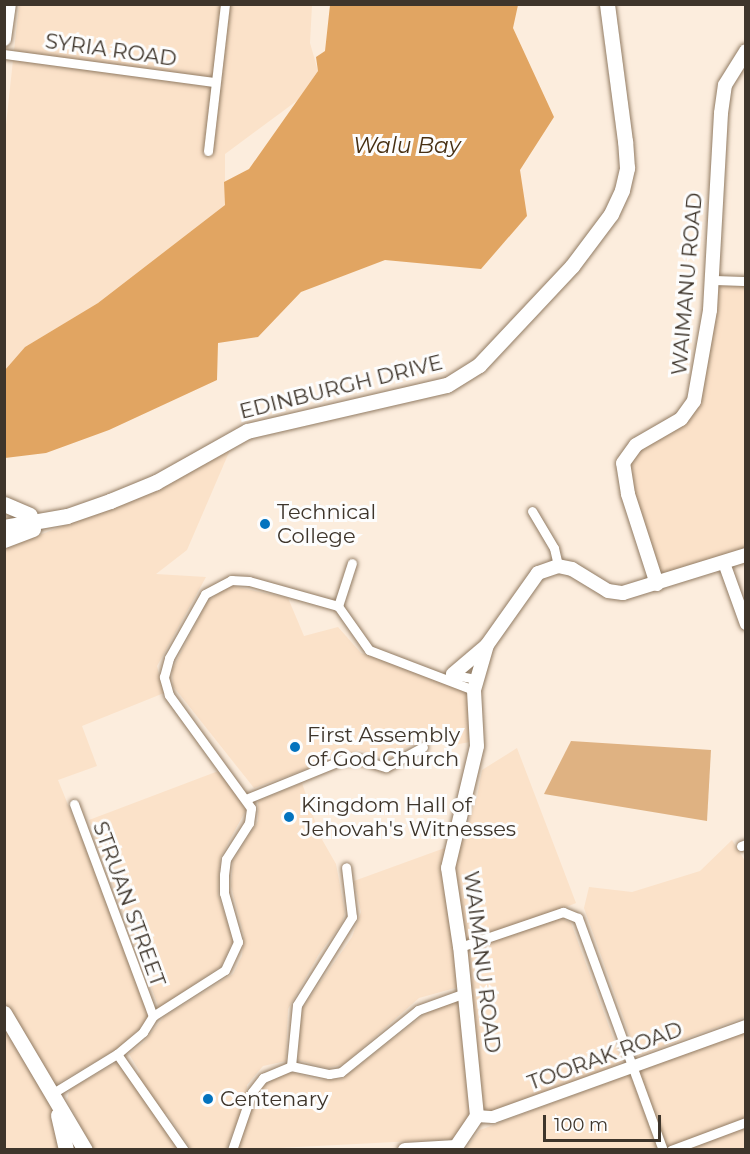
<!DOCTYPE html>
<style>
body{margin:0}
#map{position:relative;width:750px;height:1154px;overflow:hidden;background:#fceddd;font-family:Montserrat,sans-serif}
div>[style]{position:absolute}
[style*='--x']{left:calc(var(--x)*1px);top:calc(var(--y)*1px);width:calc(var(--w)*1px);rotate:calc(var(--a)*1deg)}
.built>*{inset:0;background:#fbe2c9}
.green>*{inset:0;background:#dfb282}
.water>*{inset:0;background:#e1a562}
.roads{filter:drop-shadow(0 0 2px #917b63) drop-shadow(0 0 2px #917b63)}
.minor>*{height:9px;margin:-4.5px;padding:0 4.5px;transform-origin:4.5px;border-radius:4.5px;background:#fff}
.secondary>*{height:12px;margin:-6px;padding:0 6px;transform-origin:6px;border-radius:6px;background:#fff}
.primary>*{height:14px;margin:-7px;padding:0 7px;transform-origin:7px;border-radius:7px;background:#fff}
.trunk>*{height:15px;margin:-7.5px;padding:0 7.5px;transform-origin:7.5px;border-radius:7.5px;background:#fff}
.dots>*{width:16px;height:16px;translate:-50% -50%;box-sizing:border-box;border:3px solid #fdfdfd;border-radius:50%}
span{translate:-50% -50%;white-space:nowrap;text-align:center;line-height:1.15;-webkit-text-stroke:6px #fdfdfd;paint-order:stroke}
.street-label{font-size:21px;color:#3e352b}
.poi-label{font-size:21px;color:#3e352b}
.left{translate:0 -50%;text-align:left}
.water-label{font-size:22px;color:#472f12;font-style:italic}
.frame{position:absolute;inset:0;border:6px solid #3e352b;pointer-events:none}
.scale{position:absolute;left:543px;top:1115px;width:118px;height:27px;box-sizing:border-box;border:3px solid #3e352b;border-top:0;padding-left:8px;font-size:18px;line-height:21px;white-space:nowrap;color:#3e352b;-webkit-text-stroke:4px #fdfdfd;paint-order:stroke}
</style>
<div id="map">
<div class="built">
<i style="clip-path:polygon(19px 5px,312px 5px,310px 43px,318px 71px,298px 100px,225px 154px,225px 205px,98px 303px,25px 347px,5px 370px,5px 134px)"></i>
<i style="clip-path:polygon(712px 283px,745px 285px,745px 551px,655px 579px,626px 464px,636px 449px,696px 404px,705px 377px)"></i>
<i style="clip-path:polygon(233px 443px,187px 550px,156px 574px,206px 577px,157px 666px,164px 693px,82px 726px,97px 766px,58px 780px,152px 1012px,141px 1027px,117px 1049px,53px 1086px,5px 1002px,4px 549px,154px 490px)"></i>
<i style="clip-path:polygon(228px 585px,288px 598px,304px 636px,338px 627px,361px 653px,474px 688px,475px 741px,454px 745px,421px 739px,386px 759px,359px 750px,254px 788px,173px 686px,172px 670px,207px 602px)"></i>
<i style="clip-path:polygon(517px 748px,576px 903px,466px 947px,452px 871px,477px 797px,482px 770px)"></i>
<i style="clip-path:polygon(221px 770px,247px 808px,220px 858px,218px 894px,233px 941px,221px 966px,159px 1008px,89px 820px)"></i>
<i style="clip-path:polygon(302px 783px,320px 836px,336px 864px,345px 912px,342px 923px,319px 954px,288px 1009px,286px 1061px,263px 1066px,247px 1085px,246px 1100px,226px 1149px,191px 1149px,167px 1113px,162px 1117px,133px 1077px,140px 1072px,129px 1054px,143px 1043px,164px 1017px,233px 974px,242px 956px,244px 936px,231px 886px,233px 861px,258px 821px,258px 801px)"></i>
<i style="clip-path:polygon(732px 840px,745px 861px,745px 1017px,637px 1056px,584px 908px,589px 887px,632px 892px,700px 871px)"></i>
<i style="clip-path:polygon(453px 845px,462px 986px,419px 998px,344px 1064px,327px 1068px,298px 1060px,301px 1010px,352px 937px,361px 912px,354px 881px)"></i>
<i style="clip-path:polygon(559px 917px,571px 923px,622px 1062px,562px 1090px,501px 1112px,479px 1111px,464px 950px)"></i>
<i style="clip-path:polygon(464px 999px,470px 1049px,470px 1122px,453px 1139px,237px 1150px,244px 1116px,256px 1090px,289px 1071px,317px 1080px,342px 1079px,435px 1006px)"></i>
<i style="clip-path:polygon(4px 1025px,64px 1129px,60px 1149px,5px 1149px)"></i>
<i style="clip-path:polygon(745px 1030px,745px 1149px,664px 1149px,634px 1070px)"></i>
<i style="clip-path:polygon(120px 1061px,180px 1149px,93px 1149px,67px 1100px,70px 1089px)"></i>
<i style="clip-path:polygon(630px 1074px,658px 1149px,465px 1150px,480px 1130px)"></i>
</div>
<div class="green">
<i style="clip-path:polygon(571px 741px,711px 750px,707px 821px,544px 794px)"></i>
</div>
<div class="water">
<i style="clip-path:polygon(330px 5px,518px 5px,513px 28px,554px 117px,520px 170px,527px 216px,481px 269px,385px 260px,301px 292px,258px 337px,218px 343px,217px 380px,109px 430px,46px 453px,5px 458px,5px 370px,25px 347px,98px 303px,225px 205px,224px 182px,249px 169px,318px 71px,316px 57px,325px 51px)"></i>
</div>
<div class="roads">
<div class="minor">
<i style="--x:4;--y:54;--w:211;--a:7.6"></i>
<i style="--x:208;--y:151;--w:148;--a:-83.4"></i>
<i style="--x:712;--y:280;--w:34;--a:2"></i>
<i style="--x:532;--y:511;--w:43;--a:59.3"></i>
<i style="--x:554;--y:548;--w:18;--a:77"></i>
<i style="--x:338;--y:606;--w:45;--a:-72"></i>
<i style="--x:450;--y:674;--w:26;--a:11"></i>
<i style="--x:246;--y:799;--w:104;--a:-22.1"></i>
<i style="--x:342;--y:760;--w:17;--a:-3"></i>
<i style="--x:359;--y:759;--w:28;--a:17"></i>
<i style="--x:386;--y:767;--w:42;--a:-28.4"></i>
<i style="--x:74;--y:804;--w:226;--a:69.6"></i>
<i style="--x:741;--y:846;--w:5;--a:-22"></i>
<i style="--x:460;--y:947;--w:109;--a:-18.8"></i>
<i style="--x:563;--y:912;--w:16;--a:22"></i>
<i style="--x:578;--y:918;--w:247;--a:69.9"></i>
<i style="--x:117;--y:1054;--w:117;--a:55.1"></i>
<i style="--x:291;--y:1066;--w:61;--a:-84.4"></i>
<i style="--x:297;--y:1005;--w:104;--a:-58"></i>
<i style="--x:352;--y:917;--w:50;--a:-96.8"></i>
<i style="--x:53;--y:1093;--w:75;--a:-31.4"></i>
<i style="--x:117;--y:1054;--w:34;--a:-40"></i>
<i style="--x:143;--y:1032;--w:19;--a:-58"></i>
<i style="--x:153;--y:1016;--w:85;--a:-32.6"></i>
<i style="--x:225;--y:970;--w:31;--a:-65"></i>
<i style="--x:238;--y:942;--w:51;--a:-105.9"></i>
<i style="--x:224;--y:893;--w:18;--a:-90"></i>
<i style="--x:224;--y:875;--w:16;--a:-83"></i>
<i style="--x:226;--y:859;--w:43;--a:-57.4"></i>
<i style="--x:249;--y:823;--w:15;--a:-82"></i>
<i style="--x:251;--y:808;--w:140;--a:-126"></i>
<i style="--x:169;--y:695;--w:19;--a:-106"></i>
<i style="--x:164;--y:677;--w:20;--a:-75"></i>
<i style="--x:169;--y:658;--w:73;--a:-60.6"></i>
<i style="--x:205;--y:594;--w:30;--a:-28"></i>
<i style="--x:231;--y:580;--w:18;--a:3"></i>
<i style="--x:249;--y:581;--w:92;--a:15.7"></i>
<i style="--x:338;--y:606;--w:54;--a:54.8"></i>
<i style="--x:369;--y:650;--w:112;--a:20.9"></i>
<i style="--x:232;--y:1150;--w:61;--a:-71"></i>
<i style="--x:252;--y:1092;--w:18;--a:-52"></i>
<i style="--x:263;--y:1078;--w:30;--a:-23"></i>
<i style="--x:291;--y:1066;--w:39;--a:12"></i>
<i style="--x:329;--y:1074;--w:12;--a:-9"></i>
<i style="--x:341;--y:1072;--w:99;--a:-38.8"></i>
<i style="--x:418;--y:1010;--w:50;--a:-19.9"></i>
<i style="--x:671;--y:1150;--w:80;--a:-20.5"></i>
</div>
<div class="secondary">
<i style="--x:724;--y:563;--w:65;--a:70.2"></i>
<i style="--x:477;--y:1116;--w:16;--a:4"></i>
<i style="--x:493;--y:1117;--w:269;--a:-19.8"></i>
</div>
<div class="primary">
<i style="--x:4;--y:39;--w:35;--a:-82"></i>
<i style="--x:657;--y:584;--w:95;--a:-107.9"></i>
<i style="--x:628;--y:494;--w:31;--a:-99"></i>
<i style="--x:623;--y:463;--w:22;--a:-54"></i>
<i style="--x:636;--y:445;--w:52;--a:-30"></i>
<i style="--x:681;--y:419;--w:22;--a:-54"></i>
<i style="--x:694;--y:401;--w:92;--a:-80"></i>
<i style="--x:710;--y:310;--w:197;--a:-86.8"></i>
<i style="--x:721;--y:113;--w:28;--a:-82"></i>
<i style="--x:725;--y:85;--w:40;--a:-58"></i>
<i style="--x:453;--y:674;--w:42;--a:-40.2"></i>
<i style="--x:405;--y:1150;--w:51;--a:-3.4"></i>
<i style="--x:456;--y:1147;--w:37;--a:-56"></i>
<i style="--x:477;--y:1116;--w:170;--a:-95.7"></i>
<i style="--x:460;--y:947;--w:80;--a:-98.6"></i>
<i style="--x:448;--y:868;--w:125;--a:-76.6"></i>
<i style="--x:477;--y:746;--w:56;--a:-93.1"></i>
<i style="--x:474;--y:690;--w:47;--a:-73.9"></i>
<i style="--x:487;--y:645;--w:88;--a:-54.7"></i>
<i style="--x:538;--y:573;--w:21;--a:-19"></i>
<i style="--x:558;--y:566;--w:14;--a:12"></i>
<i style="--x:572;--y:569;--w:42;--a:31.4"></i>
<i style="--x:608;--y:591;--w:15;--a:8"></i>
<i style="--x:623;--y:593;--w:129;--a:-17.2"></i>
</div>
<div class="trunk">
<i style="--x:4;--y:504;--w:28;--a:23"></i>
<i style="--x:4;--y:527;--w:64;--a:-9.9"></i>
<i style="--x:67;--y:516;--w:46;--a:-19.2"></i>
<i style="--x:110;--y:501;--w:50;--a:-22.4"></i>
<i style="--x:156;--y:482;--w:104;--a:-29.3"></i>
<i style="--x:247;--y:431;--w:205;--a:-13"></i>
<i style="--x:447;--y:385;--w:38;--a:-32"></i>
<i style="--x:479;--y:365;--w:136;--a:-46.8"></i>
<i style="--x:572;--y:266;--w:65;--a:-53.1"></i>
<i style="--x:611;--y:214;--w:26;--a:-65"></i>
<i style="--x:622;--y:190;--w:23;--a:-77"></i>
<i style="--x:627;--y:168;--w:27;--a:-94"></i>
<i style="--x:625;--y:141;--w:138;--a:-97.5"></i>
<i style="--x:4;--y:540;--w:31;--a:-21"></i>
<i style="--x:4;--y:1013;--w:159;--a:59.4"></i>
<i style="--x:58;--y:1115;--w:36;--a:77"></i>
</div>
</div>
<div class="dots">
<i style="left:265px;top:524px;background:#0373be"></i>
<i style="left:295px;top:747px;background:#0373be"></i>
<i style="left:289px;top:817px;background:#0373be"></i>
<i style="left:208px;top:1099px;background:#0373be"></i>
</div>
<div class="street-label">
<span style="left:111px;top:50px;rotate:8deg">SYRIA ROAD</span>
<span style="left:687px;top:284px;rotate:-85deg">WAIMANU ROAD</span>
<span style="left:341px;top:387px;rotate:-14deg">EDINBURGH DRIVE</span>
<span style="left:129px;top:904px;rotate:70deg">STRUAN STREET</span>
<span style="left:482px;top:962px;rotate:83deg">WAIMANU ROAD</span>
<span style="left:605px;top:1056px;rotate:-20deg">TOORAK ROAD</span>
</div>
<div class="poi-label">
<span class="left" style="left:277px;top:524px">Technical<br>College</span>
<span class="left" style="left:307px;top:747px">First Assembly<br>of God Church</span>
<span class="left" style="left:301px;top:817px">Kingdom Hall of<br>Jehovah's Witnesses</span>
<span class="left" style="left:220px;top:1099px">Centenary</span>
</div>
<div class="water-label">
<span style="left:407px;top:146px">Walu Bay</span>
</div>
<div class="frame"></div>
<div class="scale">100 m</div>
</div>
